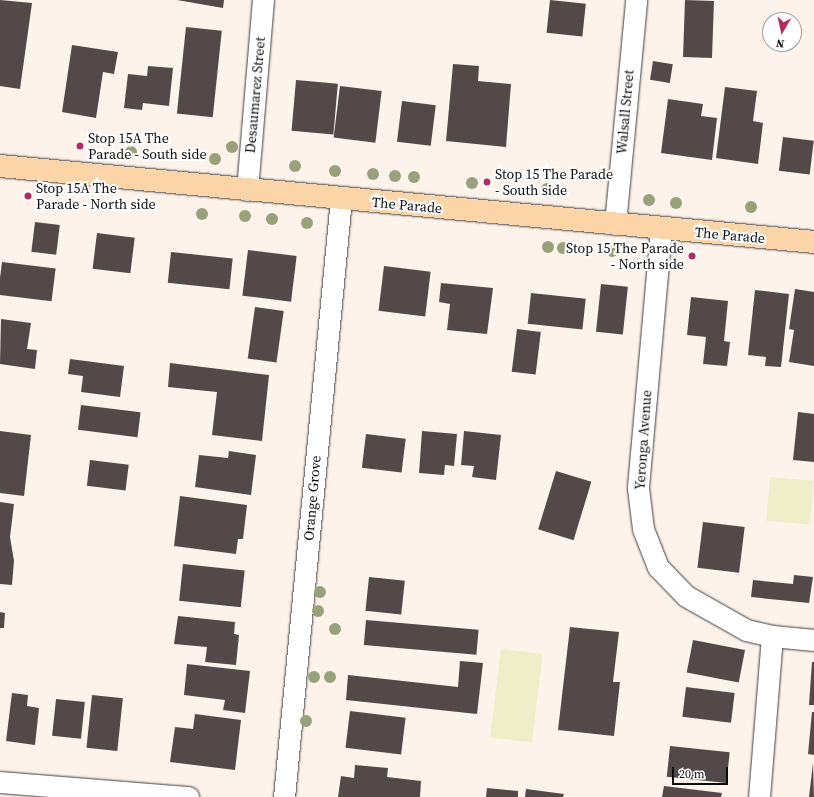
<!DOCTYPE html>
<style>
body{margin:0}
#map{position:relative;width:814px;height:797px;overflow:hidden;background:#fef3ea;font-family:"Source Serif 4",serif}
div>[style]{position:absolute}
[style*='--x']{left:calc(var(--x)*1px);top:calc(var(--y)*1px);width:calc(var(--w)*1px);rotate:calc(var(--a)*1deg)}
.pitch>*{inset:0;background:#eeeec8;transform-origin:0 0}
.building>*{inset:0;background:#534948;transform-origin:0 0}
.roads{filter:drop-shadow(0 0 1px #3e3e3e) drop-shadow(0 0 1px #3e3e3e)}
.street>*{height:21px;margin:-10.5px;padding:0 10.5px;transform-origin:10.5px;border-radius:10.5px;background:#fff}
.secondary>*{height:22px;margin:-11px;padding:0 11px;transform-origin:11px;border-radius:11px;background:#fbd5a8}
.trees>*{width:12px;height:12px;margin:-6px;border-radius:50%;background:#97a27a}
.dots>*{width:11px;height:11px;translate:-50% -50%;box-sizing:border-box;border:2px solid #fff;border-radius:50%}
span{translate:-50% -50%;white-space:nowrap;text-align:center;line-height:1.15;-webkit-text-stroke:4px #fff;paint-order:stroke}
.street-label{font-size:14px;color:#0b0b0b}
.poi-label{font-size:14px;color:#0b0b0b}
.left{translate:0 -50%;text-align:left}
.right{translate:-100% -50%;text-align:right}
.north{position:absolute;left:762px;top:12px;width:40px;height:40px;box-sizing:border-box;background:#fff;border:1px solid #9d9d9d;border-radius:50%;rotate:189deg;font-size:11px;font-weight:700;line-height:16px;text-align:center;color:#0b0b0b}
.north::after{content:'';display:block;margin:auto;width:14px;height:18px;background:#b42a61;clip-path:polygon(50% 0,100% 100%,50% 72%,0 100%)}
.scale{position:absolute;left:672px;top:767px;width:56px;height:18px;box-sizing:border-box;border:2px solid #0b0b0b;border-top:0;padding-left:5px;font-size:12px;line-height:14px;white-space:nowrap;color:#0b0b0b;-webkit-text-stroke:3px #fff;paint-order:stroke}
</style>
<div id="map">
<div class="pitch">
<i style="left:770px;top:477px;width:44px;height:44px;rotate:5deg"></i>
<i style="left:501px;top:649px;width:42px;height:89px;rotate:7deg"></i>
</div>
<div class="building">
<i style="clip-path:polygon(0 0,32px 3px,20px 89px,0 86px)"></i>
<i style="clip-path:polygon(177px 0,224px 0,223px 8px)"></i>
<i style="left:550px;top:0;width:36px;height:33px;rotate:6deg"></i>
<i style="left:685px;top:0;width:29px;height:57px;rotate:2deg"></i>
<i style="left:186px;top:27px;width:36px;height:87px;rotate:6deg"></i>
<i style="clip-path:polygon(72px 45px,118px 52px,114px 74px,103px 72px,96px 118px,62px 112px)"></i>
<i style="left:653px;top:61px;width:20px;height:19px;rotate:9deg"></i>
<i style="clip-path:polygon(453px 64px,479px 66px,478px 81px,511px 84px,506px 147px,446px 141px)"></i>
<i style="clip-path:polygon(148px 66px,173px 68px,169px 106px,143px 103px,142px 110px,124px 108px,128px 74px,147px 76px)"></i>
<i style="left:296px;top:80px;width:42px;height:51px;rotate:5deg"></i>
<i style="left:340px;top:86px;width:42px;height:52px;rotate:7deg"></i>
<i style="clip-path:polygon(725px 87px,757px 91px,753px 121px,763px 123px,758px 164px,716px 158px)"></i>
<i style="clip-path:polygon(668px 99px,703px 104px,701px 116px,717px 118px,712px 160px,661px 153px)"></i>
<i style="left:402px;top:101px;width:34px;height:41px;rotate:7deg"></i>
<i style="left:783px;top:137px;width:31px;height:34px;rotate:7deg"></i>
<i style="left:35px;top:222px;width:25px;height:30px;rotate:7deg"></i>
<i style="left:97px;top:233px;width:38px;height:36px;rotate:7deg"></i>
<i style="left:248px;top:250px;width:49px;height:46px;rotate:7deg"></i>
<i style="left:171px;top:252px;width:62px;height:31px;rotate:6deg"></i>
<i style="left:2px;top:262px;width:54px;height:33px;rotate:7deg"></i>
<i style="left:384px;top:266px;width:47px;height:45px;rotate:7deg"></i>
<i style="clip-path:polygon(441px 283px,493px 288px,487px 334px,447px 330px,450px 304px,439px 302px)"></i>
<i style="left:601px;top:284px;width:27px;height:48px;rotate:6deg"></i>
<i style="clip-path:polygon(795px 289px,814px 292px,814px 366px,789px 362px,794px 330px,789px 329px)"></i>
<i style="clip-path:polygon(755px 290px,789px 294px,781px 367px,765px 366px,766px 357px,748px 355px)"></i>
<i style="left:531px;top:293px;width:55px;height:31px;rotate:6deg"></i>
<i style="clip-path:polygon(691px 297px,728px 301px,724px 341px,730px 342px,727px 366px,703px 364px,706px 337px,687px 335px)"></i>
<i style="left:255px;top:307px;width:29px;height:52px;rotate:8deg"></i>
<i style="clip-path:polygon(1px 319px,31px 323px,27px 349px,37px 350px,35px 369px,0 364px)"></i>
<i style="left:517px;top:329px;width:24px;height:43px;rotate:7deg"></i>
<i style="clip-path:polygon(70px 359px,124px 366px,120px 397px,81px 392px,83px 376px,68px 374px)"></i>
<i style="clip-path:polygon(170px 363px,269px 375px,262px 441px,212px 435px,217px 392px,168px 387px)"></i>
<i style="left:81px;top:405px;width:60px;height:25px;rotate:7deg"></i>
<i style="clip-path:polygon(798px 412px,814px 414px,814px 462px,793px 460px)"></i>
<i style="clip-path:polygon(0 431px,31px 435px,24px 496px,0 493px)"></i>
<i style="clip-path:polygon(422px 431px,457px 434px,454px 466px,445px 465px,444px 475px,419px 473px)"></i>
<i style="clip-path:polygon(464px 431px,501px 435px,496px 480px,472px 477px,474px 466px,461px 465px)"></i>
<i style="left:366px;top:434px;width:40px;height:34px;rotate:7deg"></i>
<i style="clip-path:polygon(229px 451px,256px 455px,251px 495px,195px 487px,199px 455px,228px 458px)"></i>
<i style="left:90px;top:460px;width:39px;height:26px;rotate:7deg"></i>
<i style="left:556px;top:471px;width:37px;height:61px;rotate:17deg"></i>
<i style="clip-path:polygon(180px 496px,247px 505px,243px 539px,238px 539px,236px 554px,174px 546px)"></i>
<i style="clip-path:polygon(0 502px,14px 504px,10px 537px,14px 561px,12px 585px,0 584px)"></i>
<i style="left:703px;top:522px;width:42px;height:46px;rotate:7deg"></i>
<i style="left:183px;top:564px;width:62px;height:37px;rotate:6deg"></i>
<i style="clip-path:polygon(794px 575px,813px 577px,809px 603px,751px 597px,753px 580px,793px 584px)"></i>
<i style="left:369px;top:577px;width:36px;height:34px;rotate:6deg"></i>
<i style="clip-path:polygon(0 612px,5px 613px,4px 628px,0 628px)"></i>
<i style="clip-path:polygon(178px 616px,235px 622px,234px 634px,239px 635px,236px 665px,205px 662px,207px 647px,174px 644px)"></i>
<i style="left:366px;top:620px;width:113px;height:25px;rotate:5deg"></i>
<i style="clip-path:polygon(570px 627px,619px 632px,613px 682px,620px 682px,614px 736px,558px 730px)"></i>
<i style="left:693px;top:640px;width:53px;height:33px;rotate:11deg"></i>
<i style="clip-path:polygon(460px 661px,483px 663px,477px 714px,346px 700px,348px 675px,458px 687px)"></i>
<i style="clip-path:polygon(812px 662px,814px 662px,814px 705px,809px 705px)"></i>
<i style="clip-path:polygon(187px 664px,250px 671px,245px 713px,223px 710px,225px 700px,184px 695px)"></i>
<i style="left:686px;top:687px;width:49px;height:30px;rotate:7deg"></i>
<i style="clip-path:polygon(12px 693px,28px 695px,27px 706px,39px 708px,35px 745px,6px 741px)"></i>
<i style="left:92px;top:695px;width:31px;height:53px;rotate:6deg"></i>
<i style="left:56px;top:699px;width:29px;height:37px;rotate:6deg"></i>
<i style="left:350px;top:711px;width:56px;height:37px;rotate:7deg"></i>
<i style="clip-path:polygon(812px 712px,814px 712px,814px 755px,808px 754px)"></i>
<i style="clip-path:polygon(195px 714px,241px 720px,235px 770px,170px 762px,175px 727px,193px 729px)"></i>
<i style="left:670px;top:746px;width:60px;height:31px;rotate:6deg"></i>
<i style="clip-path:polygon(813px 763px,814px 797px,809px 797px)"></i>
<i style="clip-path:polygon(355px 765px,388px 768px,387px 777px,421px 781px,420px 797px,338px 797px,341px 776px,354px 778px)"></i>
<i style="clip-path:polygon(664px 786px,722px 793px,721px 797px,662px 797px)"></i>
<i style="clip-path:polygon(487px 788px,518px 791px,518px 797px,486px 797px)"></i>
<i style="clip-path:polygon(526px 789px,564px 794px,563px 797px,525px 797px)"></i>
</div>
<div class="roads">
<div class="street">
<i style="--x:247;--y:190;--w:191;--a:-85.2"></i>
<i style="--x:615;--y:224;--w:225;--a:-84.6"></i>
<i style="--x:661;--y:229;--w:260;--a:95.1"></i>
<i style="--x:638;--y:488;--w:41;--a:83"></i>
<i style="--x:643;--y:529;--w:41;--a:68.5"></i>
<i style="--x:658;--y:567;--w:40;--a:46"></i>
<i style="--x:686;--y:596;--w:69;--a:29.5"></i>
<i style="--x:746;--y:630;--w:27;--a:13"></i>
<i style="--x:772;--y:636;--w:162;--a:94.6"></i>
<i style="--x:772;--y:636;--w:42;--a:5.4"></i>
<i style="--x:0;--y:782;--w:189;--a:4.6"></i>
<i style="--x:284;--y:797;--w:602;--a:-84.56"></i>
</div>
<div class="secondary">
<i style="--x:0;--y:166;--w:818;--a:5.33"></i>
</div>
</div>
<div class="trees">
<i style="left:232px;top:147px"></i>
<i style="left:131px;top:152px"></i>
<i style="left:215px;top:159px"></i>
<i style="left:295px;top:166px"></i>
<i style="left:335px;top:171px"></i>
<i style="left:373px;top:174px"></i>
<i style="left:395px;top:176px"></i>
<i style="left:414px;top:177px"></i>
<i style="left:472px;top:183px"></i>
<i style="left:547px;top:189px"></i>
<i style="left:649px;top:200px"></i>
<i style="left:676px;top:203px"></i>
<i style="left:751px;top:207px"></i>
<i style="left:202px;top:214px"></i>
<i style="left:245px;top:216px"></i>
<i style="left:272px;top:219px"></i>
<i style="left:307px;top:223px"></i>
<i style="left:548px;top:247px"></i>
<i style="left:563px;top:248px"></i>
<i style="left:612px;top:251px"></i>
<i style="left:320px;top:592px"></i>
<i style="left:318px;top:611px"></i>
<i style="left:335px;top:629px"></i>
<i style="left:314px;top:677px"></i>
<i style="left:330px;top:677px"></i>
<i style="left:306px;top:721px"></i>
</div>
<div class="dots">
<i style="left:80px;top:146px;background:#b42a61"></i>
<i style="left:487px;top:182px;background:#b42a61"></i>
<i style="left:28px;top:196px;background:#b42a61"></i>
<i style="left:692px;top:256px;background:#b42a61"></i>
</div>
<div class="street-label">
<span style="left:255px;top:95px;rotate:-85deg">Desaumarez Street</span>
<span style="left:625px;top:112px;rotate:-85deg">Walsall Street</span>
<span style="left:407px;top:205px;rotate:5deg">The Parade</span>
<span style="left:730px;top:235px;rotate:5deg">The Parade</span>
<span style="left:643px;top:440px;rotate:-86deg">Yeronga Avenue</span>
<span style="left:312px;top:498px;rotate:-85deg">Orange Grove</span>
</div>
<div class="poi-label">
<span class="left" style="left:88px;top:146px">Stop 15A The<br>Parade - South side</span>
<span class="left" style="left:495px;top:182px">Stop 15 The Parade<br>- South side</span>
<span class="left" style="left:36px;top:196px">Stop 15A The<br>Parade - North side</span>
<span class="right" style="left:684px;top:256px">Stop 15 The Parade<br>- North side</span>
</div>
<div class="north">N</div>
<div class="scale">20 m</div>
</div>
